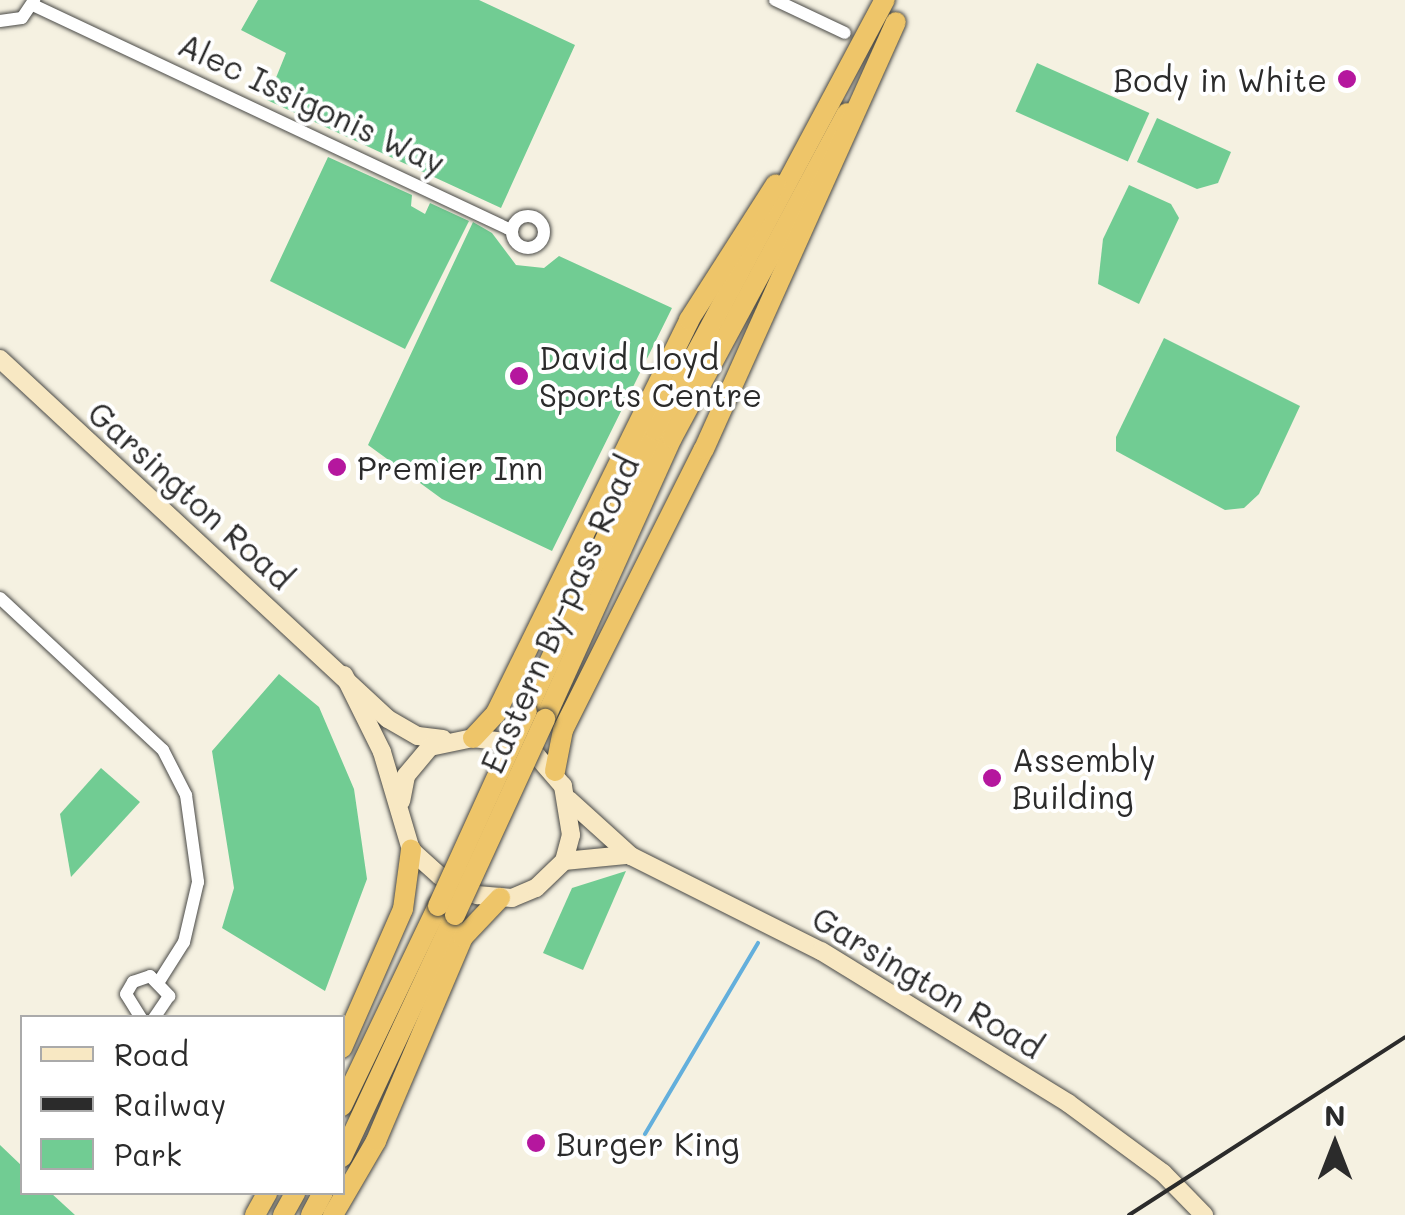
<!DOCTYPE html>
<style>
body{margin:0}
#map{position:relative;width:1405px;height:1215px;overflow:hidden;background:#f5f1e1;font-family:Mali,sans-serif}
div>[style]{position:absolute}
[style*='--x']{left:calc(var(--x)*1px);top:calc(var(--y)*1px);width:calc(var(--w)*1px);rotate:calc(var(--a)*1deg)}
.green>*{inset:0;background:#71cc93;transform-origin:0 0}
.stream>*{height:4px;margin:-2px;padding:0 2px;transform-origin:2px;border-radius:2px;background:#63afdc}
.roads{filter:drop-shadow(0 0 2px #494946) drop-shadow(0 0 2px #494946)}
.minor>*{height:12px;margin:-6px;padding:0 6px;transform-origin:6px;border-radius:6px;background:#fff}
.minor>.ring{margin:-6px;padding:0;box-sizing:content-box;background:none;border:12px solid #fff;border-radius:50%}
.secondary>*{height:18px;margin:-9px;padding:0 9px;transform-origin:9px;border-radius:9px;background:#f8e8c3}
.trunk>*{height:20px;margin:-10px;padding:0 10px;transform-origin:10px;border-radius:10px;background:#eec569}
.rail>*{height:4px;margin:-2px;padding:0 2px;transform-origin:2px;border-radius:2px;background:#2b2b2b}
.bridges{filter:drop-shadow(0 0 2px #494946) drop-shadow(0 0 2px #494946)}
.trunk-bridge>*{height:20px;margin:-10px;padding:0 10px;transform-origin:10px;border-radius:10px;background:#eec569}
.dots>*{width:28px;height:28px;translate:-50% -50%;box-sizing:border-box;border:5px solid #fff;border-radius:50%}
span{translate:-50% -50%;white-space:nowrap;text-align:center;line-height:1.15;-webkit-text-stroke:8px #fff;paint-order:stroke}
.poi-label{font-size:32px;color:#2b2b2b}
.right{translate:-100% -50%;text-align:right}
.left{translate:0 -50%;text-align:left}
.street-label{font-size:32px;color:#2b2b2b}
.legend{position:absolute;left:20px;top:1015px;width:325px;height:180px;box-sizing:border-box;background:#fff;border:2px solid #aaa;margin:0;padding:12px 18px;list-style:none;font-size:30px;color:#2b2b2b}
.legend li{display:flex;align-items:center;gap:20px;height:50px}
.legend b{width:50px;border:2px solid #aaa}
.north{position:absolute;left:1285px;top:1095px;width:100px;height:100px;-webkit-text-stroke:8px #fff;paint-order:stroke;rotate:0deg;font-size:28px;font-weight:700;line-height:40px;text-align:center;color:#2b2b2b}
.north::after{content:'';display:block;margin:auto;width:35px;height:45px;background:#2b2b2b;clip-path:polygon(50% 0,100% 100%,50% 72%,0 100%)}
</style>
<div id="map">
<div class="green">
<i style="clip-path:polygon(258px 0,479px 0,575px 45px,501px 208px,267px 100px,286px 53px,241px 30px)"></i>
<i style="left:1037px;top:63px;width:123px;height:53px;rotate:24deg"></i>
<i style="clip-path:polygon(1157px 118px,1231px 152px,1218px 183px,1197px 189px,1137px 162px)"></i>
<i style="clip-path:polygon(328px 157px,412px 195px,411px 206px,425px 214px,430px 203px,469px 221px,405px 349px,270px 281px)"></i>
<i style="clip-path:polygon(1129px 185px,1171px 204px,1179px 218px,1139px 304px,1098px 284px,1103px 239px)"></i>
<i style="clip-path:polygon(473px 222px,492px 233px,516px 265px,544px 268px,559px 256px,672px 308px,552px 551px,442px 499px,368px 445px)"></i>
<i style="clip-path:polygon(1164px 338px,1300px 406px,1259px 494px,1244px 508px,1225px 510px,1116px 451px,1116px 437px)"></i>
<i style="clip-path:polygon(279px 674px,319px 707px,354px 789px,367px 879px,325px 991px,222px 928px,234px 888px,212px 751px)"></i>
<i style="clip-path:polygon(101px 768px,140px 802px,71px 877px,60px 814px)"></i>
<i style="clip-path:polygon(626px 871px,583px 970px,543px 953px,572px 888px)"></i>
<i style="clip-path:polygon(0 1145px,22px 1166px,22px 1192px,51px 1193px,75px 1215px,0 1215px)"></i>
</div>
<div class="stream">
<i style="--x:645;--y:1134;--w:222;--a:-59.4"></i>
</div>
<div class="roads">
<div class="minor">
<i style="--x:775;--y:0;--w:77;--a:25.2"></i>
<i style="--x:33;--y:5;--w:528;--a:25.21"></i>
<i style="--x:0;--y:21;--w:22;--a:-8"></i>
<i style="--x:22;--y:18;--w:22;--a:-56"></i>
<i class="ring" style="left:512px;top:216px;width:20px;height:20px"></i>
<i style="--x:0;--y:598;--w:223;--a:43"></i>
<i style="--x:163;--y:750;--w:51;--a:62.9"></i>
<i style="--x:186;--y:795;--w:88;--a:82.1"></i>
<i style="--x:198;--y:882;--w:62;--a:103.1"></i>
<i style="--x:184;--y:942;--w:45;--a:122.3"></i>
<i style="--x:141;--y:1018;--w:28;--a:-122"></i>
<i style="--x:126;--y:994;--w:14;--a:-60"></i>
<i style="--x:133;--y:982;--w:18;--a:-19"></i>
<i style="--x:150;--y:976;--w:28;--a:46"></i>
<i style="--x:169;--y:996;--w:27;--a:124"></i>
</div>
<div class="secondary">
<i style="--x:0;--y:359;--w:529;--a:42.86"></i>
<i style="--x:388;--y:719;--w:34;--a:30"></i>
<i style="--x:418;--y:736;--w:25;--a:7"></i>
<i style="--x:344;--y:675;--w:86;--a:63.7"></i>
<i style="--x:382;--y:752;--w:102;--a:73.5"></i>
<i style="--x:411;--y:850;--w:39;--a:42"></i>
<i style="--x:440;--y:876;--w:42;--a:27.2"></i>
<i style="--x:477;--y:895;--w:35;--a:5"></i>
<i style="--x:512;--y:898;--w:26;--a:-23"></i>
<i style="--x:536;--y:888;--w:39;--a:-44"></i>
<i style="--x:564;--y:861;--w:27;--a:-75"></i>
<i style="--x:571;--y:835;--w:50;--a:-99.3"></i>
<i style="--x:563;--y:786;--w:40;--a:-131"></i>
<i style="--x:537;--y:756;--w:35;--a:-156"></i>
<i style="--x:505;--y:742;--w:32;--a:-173"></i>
<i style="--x:473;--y:738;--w:44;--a:168.2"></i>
<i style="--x:430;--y:747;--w:38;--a:130"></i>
<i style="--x:406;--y:776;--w:25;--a:101"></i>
<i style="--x:569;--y:800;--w:84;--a:42.1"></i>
<i style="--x:631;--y:856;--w:212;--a:26.6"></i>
<i style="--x:821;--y:951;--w:290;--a:31.6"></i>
<i style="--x:1068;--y:1103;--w:118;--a:36.4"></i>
<i style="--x:1163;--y:1173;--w:59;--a:45.7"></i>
<i style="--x:564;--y:861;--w:62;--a:-5.5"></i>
</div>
<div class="trunk">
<i style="--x:527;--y:711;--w:309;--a:-65.5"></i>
<i style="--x:655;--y:430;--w:488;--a:-61.9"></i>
<i style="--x:545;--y:719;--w:308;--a:-65.7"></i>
<i style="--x:672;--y:438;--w:369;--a:-61.7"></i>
<i style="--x:473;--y:738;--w:34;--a:-47"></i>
<i style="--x:496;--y:713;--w:438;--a:-63.8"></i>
<i style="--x:689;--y:320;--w:161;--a:-57.4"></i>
<i style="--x:555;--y:771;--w:42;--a:-79"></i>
<i style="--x:563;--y:730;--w:314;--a:-63.4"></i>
<i style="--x:704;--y:449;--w:468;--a:-65.8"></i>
<i style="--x:342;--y:1048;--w:152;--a:-66.3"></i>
<i style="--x:403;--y:909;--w:60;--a:-82.3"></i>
<i style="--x:342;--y:1106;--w:222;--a:-64.4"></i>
<i style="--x:342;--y:1157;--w:267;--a:-65"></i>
<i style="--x:255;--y:1215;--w:26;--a:-61"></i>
<i style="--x:283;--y:1215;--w:26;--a:-61"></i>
<i style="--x:311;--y:1215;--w:26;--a:-62"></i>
<i style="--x:333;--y:1215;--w:86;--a:-59.8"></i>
<i style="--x:376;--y:1141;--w:222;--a:-66.9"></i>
<i style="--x:463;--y:937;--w:54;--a:-46.5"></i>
</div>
</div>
<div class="rail">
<i style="--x:1129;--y:1215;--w:328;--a:-32.8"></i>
</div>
<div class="bridges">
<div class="trunk-bridge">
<i style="--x:438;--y:906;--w:214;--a:-65.5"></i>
<i style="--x:455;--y:915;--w:216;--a:-65.3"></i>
</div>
</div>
<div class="dots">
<i style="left:1347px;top:79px;background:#b5179e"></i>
<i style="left:519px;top:376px;background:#b5179e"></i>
<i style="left:337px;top:467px;background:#b5179e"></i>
<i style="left:992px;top:778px;background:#b5179e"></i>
<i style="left:536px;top:1143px;background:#b5179e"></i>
</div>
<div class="poi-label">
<span class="right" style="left:1327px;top:79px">Body in White</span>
<span class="left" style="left:539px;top:376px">David Lloyd<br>Sports Centre</span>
<span class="left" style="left:357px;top:467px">Premier Inn</span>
<span class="left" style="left:1012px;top:778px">Assembly<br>Building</span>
<span class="left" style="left:556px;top:1143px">Burger King</span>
</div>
<div class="street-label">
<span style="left:312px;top:103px;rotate:25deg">Alec Issigonis Way</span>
<span style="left:191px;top:495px;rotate:42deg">Garsington Road</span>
<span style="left:559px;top:614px;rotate:-66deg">Eastern By-pass Road</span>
<span style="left:928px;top:982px;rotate:31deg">Garsington Road</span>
</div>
<ul class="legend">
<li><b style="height:12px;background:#f8e8c3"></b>Road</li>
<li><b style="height:12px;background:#2b2b2b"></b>Railway</li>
<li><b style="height:28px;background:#71cc93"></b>Park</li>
</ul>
<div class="north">N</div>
</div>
